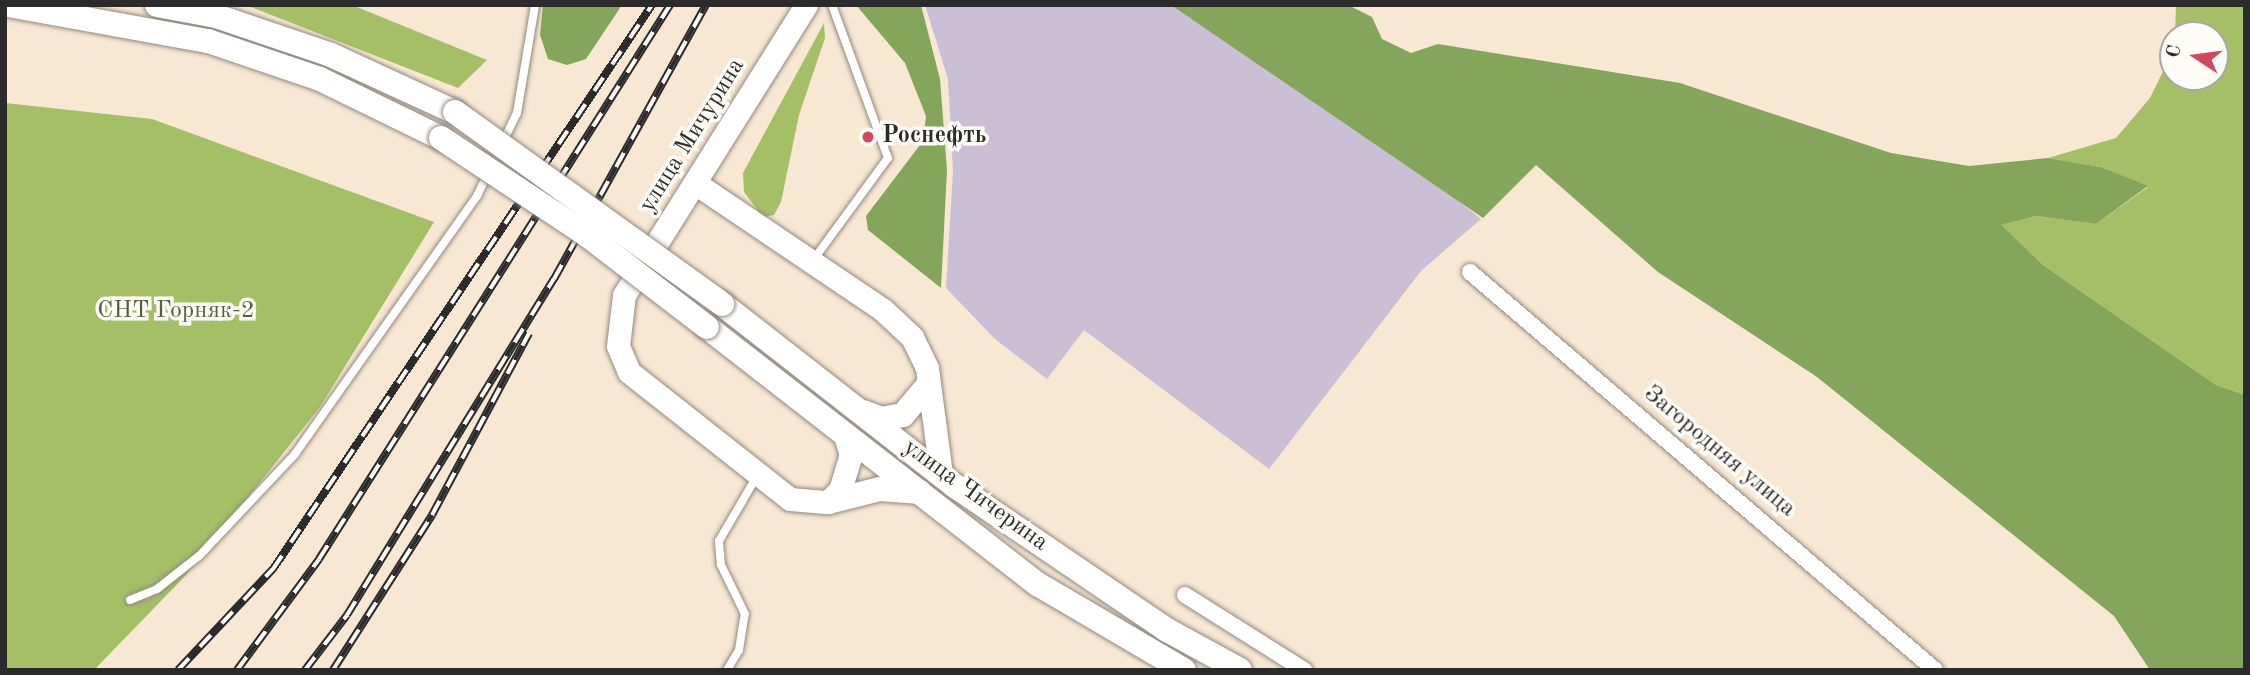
<!DOCTYPE html>
<meta charset="utf-8">
<style>
body{margin:0}
#map{position:relative;width:2250px;height:675px;overflow:hidden;background:#f8e7d3;font-family:"Old Standard TT",serif}
div>[style]{position:absolute}
[style*='--x']{left:calc(var(--x)*1px);top:calc(var(--y)*1px);width:calc(var(--w)*1px);rotate:calc(var(--a)*1deg)}
.industrial>*{inset:0;background:#cbbfd5}
.green>*{inset:0;background:#a4bf66}
.forest>*{inset:0;background:#83a65b}
.roads{filter:drop-shadow(0 0 2px #92897f) drop-shadow(0 0 2px #92897f)}
.lane>*{height:8px;margin:-4px;padding:0 4px;transform-origin:4px;border-radius:4px;background:#fff}
.street>*{height:16px;margin:-8px;padding:0 8px;transform-origin:8px;border-radius:8px;background:#fff}
.secondary>*{height:23px;margin:-11.5px;padding:0 11.5px;transform-origin:11.5px;border-radius:11.5px;background:#fff}
.primary>*{height:24px;margin:-12px;padding:0 12px;transform-origin:12px;border-radius:12px;background:#fff}
.rail>*{height:8px;margin-top:-4px;transform-origin:0;background:repeating-linear-gradient(90deg,#fdfcf7 0 16px,#2b2b2b 0 32px);box-sizing:border-box;border-block:2px solid #2b2b2b}
.bridges{filter:drop-shadow(0 0 2px #92897f) drop-shadow(0 0 2px #92897f)}
.primary-bridge>*{height:24px;margin:-12px;padding:0 12px;transform-origin:12px;border-radius:12px;background:#fff}
.dots>*{width:19px;height:19px;translate:-50% -50%;box-sizing:border-box;border:4px solid #fdfcf7;border-radius:50%}
span{translate:-50% -50%;white-space:nowrap;text-align:center;line-height:1.15;-webkit-text-stroke:7px #fdfcf7;paint-order:stroke}
.street-label{font-size:24px;color:#2b2b2b}
.poi-label{font-size:24px;color:#2b2b2b;font-weight:700}
.left{translate:0 -50%;text-align:left}
.park-label{font-size:24px;color:#555f40}
.frame{position:absolute;inset:0;border:7px solid #2b2b2b;pointer-events:none}
.north{position:absolute;left:2159px;top:21px;width:70px;height:70px;box-sizing:border-box;background:#fdfcf7;border:2px solid #a9a8a5;border-radius:50%;rotate:283deg;font-size:19px;font-weight:700;line-height:28px;text-align:center;color:#2b2b2b}
.north::after{content:'';display:block;margin:auto;width:24px;height:32px;background:#d1495b;clip-path:polygon(50% 0,100% 100%,50% 72%,0 100%)}
</style>
<div id="map">
<div class="industrial">
<i style="clip-path:polygon(925px 5px,1214px 5px,1481px 219px,1421px 271px,1269px 469px,1084px 330px,1047px 379px,995px 339px,946px 288px,953px 171px,948px 79px)"></i>
</div>
<div class="green">
<i style="clip-path:polygon(246px 5px,352px 5px,487px 60px,458px 88px)"></i>
<i style="clip-path:polygon(2176px 5px,2245px 5px,2245px 395px,2216px 385px,2043px 265px,2000px 225px,2036px 216px,2096px 224px,2148px 187px,2101px 167px,2048px 158px,2116px 138px,2150px 98px,2173px 51px,2173px 77px,2215px 77px,2215px 35px,2175px 35px)"></i>
<i style="clip-path:polygon(824px 23px,825px 38px,799px 115px,781px 202px,774px 215px,763px 217px,744px 192px,743px 173px)"></i>
<i style="clip-path:polygon(5px 103px,152px 119px,434px 222px,320px 407px,187px 574px,94px 670px,5px 670px)"></i>
</div>
<div class="forest">
<i style="clip-path:polygon(543px 5px,622px 5px,586px 59px,567px 65px,548px 59px,540px 35px)"></i>
<i style="clip-path:polygon(856px 5px,921px 5px,940px 79px,947px 170px,941px 288px,868px 230px,866px 216px,923px 141px,926px 116px,905px 63px)"></i>
<i style="clip-path:polygon(1171px 5px,1348px 5px,1372px 17px,1382px 39px,1411px 53px,1438px 44px,1680px 83px,1891px 153px,1969px 166px,2048px 158px,2101px 167px,2148px 186px,2096px 224px,2036px 216px,2001px 225px,2043px 265px,2216px 385px,2245px 395px,2245px 670px,2150px 670px,2114px 616px,1817px 377px,1658px 272px,1536px 165px,1483px 218px)"></i>
</div>
<div class="roads">
<div class="lane">
<i style="--x:814;--y:259;--w:125;--a:-53.8"></i>
<i style="--x:888;--y:158;--w:163;--a:-110.1"></i>
<i style="--x:130;--y:600;--w:29;--a:-22"></i>
<i style="--x:157;--y:589;--w:53;--a:-38.2"></i>
<i style="--x:199;--y:556;--w:140;--a:-46.7"></i>
<i style="--x:295;--y:454;--w:316;--a:-54.8"></i>
<i style="--x:477;--y:196;--w:92;--a:-64.3"></i>
<i style="--x:517;--y:113;--w:109;--a:-80.5"></i>
<i style="--x:727;--y:670;--w:23;--a:-59"></i>
<i style="--x:739;--y:650;--w:36;--a:-81"></i>
<i style="--x:745;--y:614;--w:55;--a:-116.1"></i>
<i style="--x:721;--y:565;--w:24;--a:-95"></i>
<i style="--x:719;--y:541;--w:75;--a:-59.7"></i>
</div>
<div class="street">
<i style="--x:1470;--y:272;--w:612;--a:40.56"></i>
<i style="--x:1185;--y:595;--w:141;--a:32.2"></i>
</div>
<div class="secondary">
<i style="--x:806;--y:5;--w:342;--a:122.1"></i>
<i style="--x:624;--y:295;--w:51;--a:96.7"></i>
<i style="--x:618;--y:346;--w:28;--a:67"></i>
<i style="--x:629;--y:372;--w:205;--a:38.3"></i>
<i style="--x:790;--y:499;--w:38;--a:5"></i>
<i style="--x:828;--y:502;--w:17;--a:-45"></i>
<i style="--x:840;--y:490;--w:37;--a:-73"></i>
<i style="--x:851;--y:455;--w:21;--a:-107"></i>
<i style="--x:695;--y:183;--w:227;--a:34"></i>
<i style="--x:883;--y:310;--w:40;--a:43"></i>
<i style="--x:912;--y:337;--w:34;--a:64"></i>
<i style="--x:927;--y:368;--w:108;--a:82.5"></i>
</div>
<div class="primary">
<i style="--x:9;--y:5;--w:202;--a:10.3"></i>
<i style="--x:208;--y:41;--w:118;--a:18.7"></i>
<i style="--x:320;--y:79;--w:135;--a:26"></i>
<i style="--x:157;--y:5;--w:60;--a:10.6"></i>
<i style="--x:216;--y:16;--w:121;--a:18.7"></i>
<i style="--x:331;--y:55;--w:136;--a:24.7"></i>
<i style="--x:722;--y:304;--w:296;--a:38"></i>
<i style="--x:955;--y:486;--w:256;--a:34.2"></i>
<i style="--x:1167;--y:630;--w:83;--a:28.7"></i>
<i style="--x:707;--y:327;--w:420;--a:37.9"></i>
<i style="--x:1039;--y:585;--w:168;--a:30.4"></i>
<i style="--x:863;--y:412;--w:19;--a:21"></i>
<i style="--x:881;--y:419;--w:22;--a:-10"></i>
<i style="--x:903;--y:415;--w:39;--a:-50"></i>
<i style="--x:828;--y:502;--w:54;--a:-14"></i>
<i style="--x:880;--y:489;--w:40;--a:4.3"></i>
</div>
</div>
<div class="rail">
<i style="--x:178;--y:670;--w:139;--a:-46.8"></i>
<i style="--x:273;--y:569;--w:680;--a:-56.1"></i>
<i style="--x:237;--y:670;--w:138;--a:-53.5"></i>
<i style="--x:319;--y:559;--w:656;--a:-57.64"></i>
<i style="--x:305;--y:670;--w:69;--a:-52.6"></i>
<i style="--x:347;--y:615;--w:395;--a:-58.4"></i>
<i style="--x:554;--y:279;--w:313;--a:-61"></i>
<i style="--x:333;--y:670;--w:184;--a:-57.4"></i>
<i style="--x:432;--y:515;--w:206;--a:-61.9"></i>
</div>
<div class="bridges">
<div class="primary-bridge">
<i style="--x:455;--y:112;--w:329;--a:35.7"></i>
<i style="--x:441;--y:138;--w:175;--a:33.6"></i>
<i style="--x:587;--y:235;--w:151;--a:37.5"></i>
</div>
</div>
<div class="dots">
<i style="left:868px;top:137px;background:#d1495b"></i>
</div>
<div class="street-label">
<span style="left:693px;top:136px;rotate:-58deg">улица Мичурина</span>
<span style="left:1719px;top:452px;rotate:40deg">Загородняя улица</span>
<span style="left:975px;top:496px;rotate:36deg">улица Чичерина</span>
</div>
<div class="poi-label">
<span class="left" style="left:882px;top:137px">Роснефть</span>
</div>
<div class="park-label">
<span style="left:176px;top:312px">СНТ Горняк-2</span>
</div>
<div class="frame"></div>
<div class="north">С</div>
</div>
